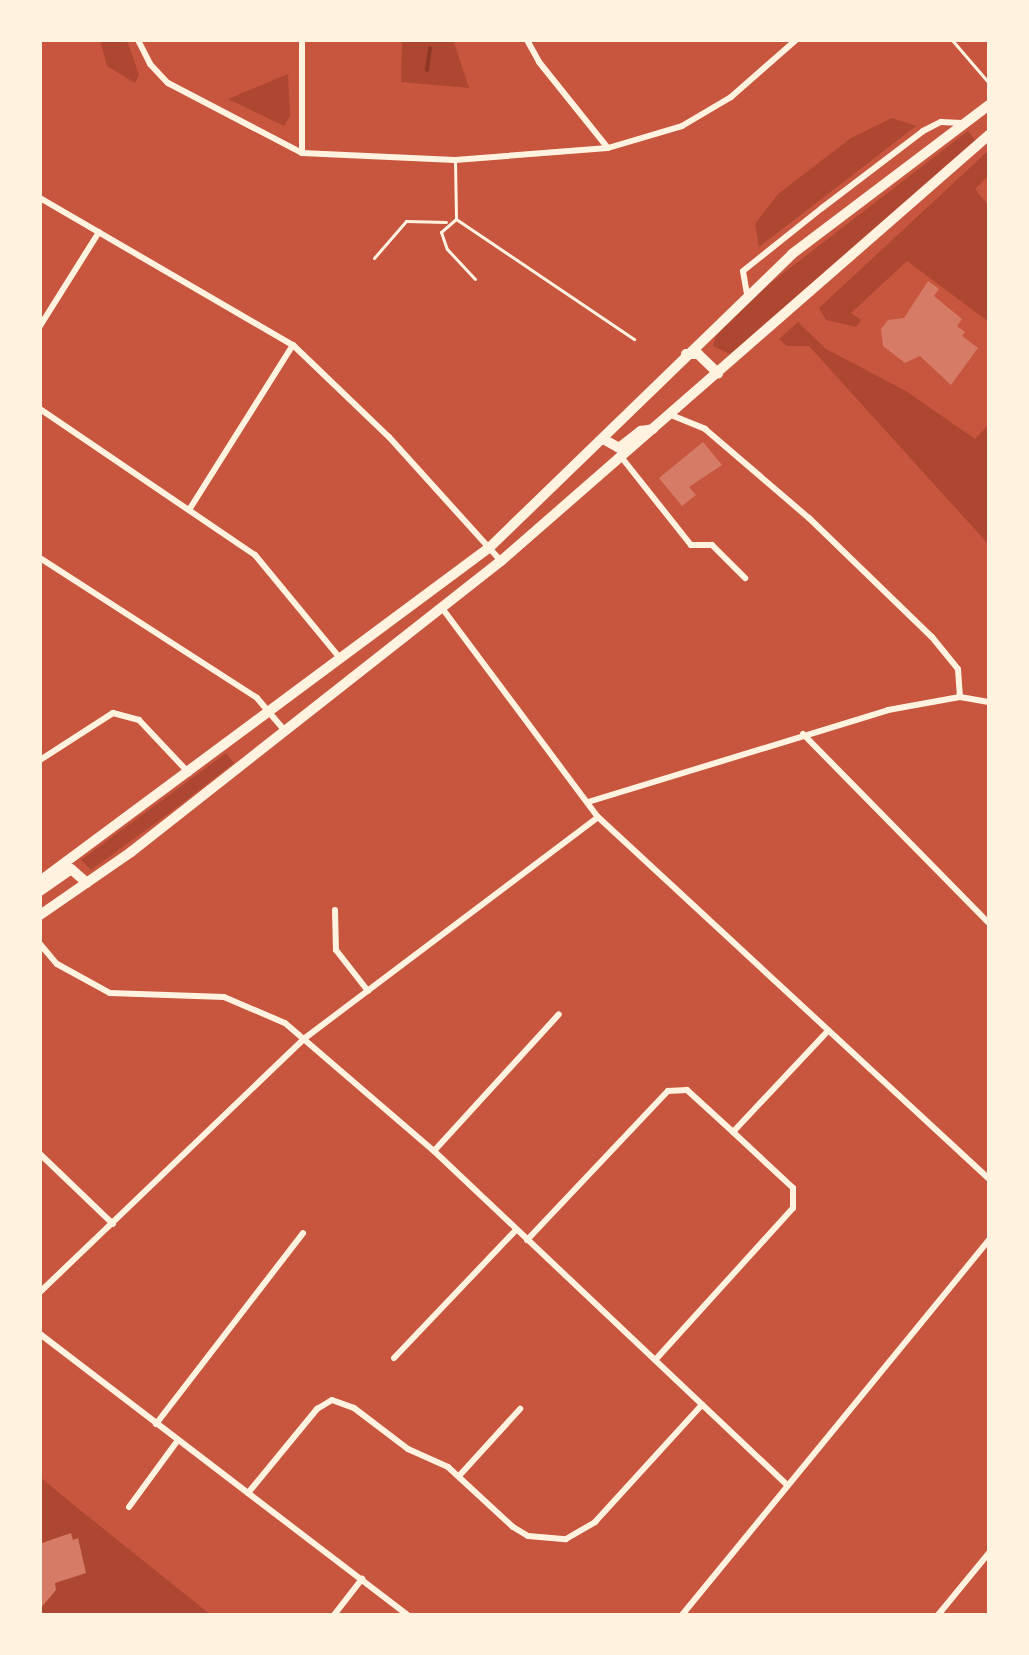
<!DOCTYPE html>
<style>
body{margin:0}
#map{position:relative;width:1029px;height:1655px;overflow:hidden;background:#c8553d;font-family:"Open Sans",sans-serif}
div>[style]{position:absolute}
[style*='--x']{left:calc(var(--x)*1px);top:calc(var(--y)*1px);width:calc(var(--w)*1px);rotate:calc(var(--a)*1deg)}
.green>*{inset:0;background:#ae4732}
.stream>*{height:4px;margin:-2px;padding:0 2px;transform-origin:2px;border-radius:2px;background:#8f3625}
.building>*{inset:0;background:#d67c66}
.service>*{height:3px;margin:-1.5px;padding:0 1.5px;transform-origin:1.5px;border-radius:1.5px;background:#fff3e0}
.minor>*{height:6px;margin:-3px;padding:0 3px;transform-origin:3px;border-radius:3px;background:#fff3e0}
.trunk>*{height:10px;margin:-5px;padding:0 5px;transform-origin:5px;border-radius:5px;background:#fff3e0}
span{translate:-50% -50%;white-space:nowrap;text-align:center;line-height:1.15;-webkit-text-stroke:8px #fff3e0;paint-order:stroke}
.frame{position:absolute;inset:0;border:42px solid #fff3e0;pointer-events:none}
</style>
<div id="map">
<div class="green">
<i style="clip-path:polygon(100px 40px,127px 40px,139px 75px,135px 83px,107px 66px)"></i>
<i style="clip-path:polygon(402px 40px,453px 40px,469px 88px,401px 82px)"></i>
<i style="clip-path:polygon(288px 74px,290px 116px,284px 126px,228px 99px)"></i>
<i style="clip-path:polygon(892px 118px,916px 126px,759px 247px,755px 224px,778px 194px,851px 138px)"></i>
<i style="clip-path:polygon(968px 131px,975px 140px,730px 354px,713px 346px,716px 336px,760px 291px)"></i>
<i style="clip-path:polygon(989px 150px,989px 175px,975px 189px,989px 206px,989px 322px,907px 261px,851px 313px,861px 320px,856px 327px,826px 320px,819px 308px)"></i>
<i style="clip-path:polygon(798px 322px,826px 349px,906px 391px,975px 439px,989px 424px,989px 545px,809px 346px,787px 346px,779px 339px)"></i>
<i style="clip-path:polygon(226px 753px,234px 763px,172px 811px,91px 870px,81px 860px)"></i>
<i style="clip-path:polygon(40px 1477px,75px 1506px,211px 1615px,40px 1615px)"></i>
</div>
<div class="stream">
<i style="--x:427;--y:70;--w:22;--a:-82"></i>
</div>
<div class="building">
<i style="clip-path:polygon(928px 281px,939px 289px,934px 296px,962px 319px,957px 326px,965px 332px,962px 336px,978px 348px,951px 385px,920px 356px,905px 363px,883px 346px,881px 329px,888px 320px,904px 318px)"></i>
<i style="clip-path:polygon(703px 442px,722px 465px,689px 487px,696px 495px,682px 506px,659px 478px)"></i>
<i style="clip-path:polygon(71px 1533px,73px 1540px,78px 1538px,86px 1573px,55px 1583px,56px 1590px,40px 1609px,42px 1543px)"></i>
</div>
<div class="service">
<i style="--x:952;--y:40;--w:57;--a:49.3"></i>
<i style="--x:455;--y:160;--w:59;--a:89"></i>
<i style="--x:456;--y:219;--w:215;--a:34"></i>
<i style="--x:456;--y:219;--w:20;--a:139"></i>
<i style="--x:441;--y:232;--w:18;--a:71"></i>
<i style="--x:447;--y:249;--w:41;--a:47"></i>
<i style="--x:374;--y:258;--w:49;--a:-49.1"></i>
<i style="--x:406;--y:221;--w:40;--a:1.4"></i>
</div>
<div class="minor">
<i style="--x:138;--y:40;--w:27;--a:63"></i>
<i style="--x:150;--y:64;--w:26;--a:47"></i>
<i style="--x:168;--y:83;--w:151;--a:27.6"></i>
<i style="--x:302;--y:153;--w:153;--a:2.6"></i>
<i style="--x:455;--y:160;--w:153;--a:-4.5"></i>
<i style="--x:608;--y:148;--w:77;--a:-16.6"></i>
<i style="--x:682;--y:126;--w:57;--a:-30.6"></i>
<i style="--x:731;--y:97;--w:86;--a:-41.2"></i>
<i style="--x:302;--y:40;--w:113;--a:90"></i>
<i style="--x:527;--y:40;--w:25;--a:61"></i>
<i style="--x:539;--y:62;--w:110;--a:51.3"></i>
<i style="--x:40;--y:198;--w:293;--a:30.2"></i>
<i style="--x:293;--y:345;--w:133;--a:43.8"></i>
<i style="--x:389;--y:437;--w:167;--a:47.9"></i>
<i style="--x:747;--y:294;--w:23;--a:-100"></i>
<i style="--x:743;--y:271;--w:101;--a:-38.6"></i>
<i style="--x:822;--y:208;--w:127;--a:-37.3"></i>
<i style="--x:923;--y:131;--w:20;--a:-27"></i>
<i style="--x:941;--y:122;--w:21;--a:3"></i>
<i style="--x:40;--y:326;--w:111;--a:-57.9"></i>
<i style="--x:40;--y:409;--w:260;--a:34.2"></i>
<i style="--x:255;--y:555;--w:132;--a:50.5"></i>
<i style="--x:671;--y:415;--w:37;--a:22"></i>
<i style="--x:705;--y:429;--w:137;--a:40.6"></i>
<i style="--x:809;--y:518;--w:171;--a:44.1"></i>
<i style="--x:932;--y:637;--w:41;--a:50.9"></i>
<i style="--x:958;--y:669;--w:28;--a:86"></i>
<i style="--x:622;--y:458;--w:111;--a:51.6"></i>
<i style="--x:691;--y:545;--w:21;--a:0"></i>
<i style="--x:712;--y:545;--w:47;--a:45"></i>
<i style="--x:189;--y:510;--w:195;--a:-57.8"></i>
<i style="--x:40;--y:558;--w:258;--a:32.8"></i>
<i style="--x:257;--y:698;--w:43;--a:49.7"></i>
<i style="--x:442;--y:608;--w:261;--a:53.3"></i>
<i style="--x:598;--y:817;--w:533;--a:42.79"></i>
<i style="--x:803;--y:734;--w:265;--a:45.5"></i>
<i style="--x:40;--y:760;--w:87;--a:-32.8"></i>
<i style="--x:113;--y:713;--w:27;--a:15"></i>
<i style="--x:139;--y:720;--w:73;--a:46.7"></i>
<i style="--x:588;--y:802;--w:314;--a:-17"></i>
<i style="--x:888;--y:710;--w:73;--a:-10.2"></i>
<i style="--x:960;--y:697;--w:29;--a:10"></i>
<i style="--x:335;--y:910;--w:40;--a:88.6"></i>
<i style="--x:336;--y:950;--w:52;--a:52"></i>
<i style="--x:40;--y:944;--w:26;--a:50"></i>
<i style="--x:57;--y:964;--w:60;--a:28.7"></i>
<i style="--x:110;--y:993;--w:114;--a:2"></i>
<i style="--x:224;--y:997;--w:66;--a:23.1"></i>
<i style="--x:285;--y:1023;--w:196;--a:40.7"></i>
<i style="--x:434;--y:1151;--w:485;--a:43.4"></i>
<i style="--x:733;--y:1132;--w:136;--a:-46.8"></i>
<i style="--x:434;--y:1151;--w:185;--a:-47.6"></i>
<i style="--x:40;--y:1154;--w:101;--a:43.8"></i>
<i style="--x:527;--y:1240;--w:205;--a:-46.6"></i>
<i style="--x:668;--y:1091;--w:19;--a:-3"></i>
<i style="--x:687;--y:1090;--w:62;--a:42.4"></i>
<i style="--x:733;--y:1132;--w:82;--a:43"></i>
<i style="--x:793;--y:1188;--w:20;--a:90"></i>
<i style="--x:793;--y:1208;--w:205;--a:132.2"></i>
<i style="--x:40;--y:1292;--w:367;--a:-43.8"></i>
<i style="--x:305;--y:1038;--w:367;--a:-37"></i>
<i style="--x:40;--y:1334;--w:463;--a:37.4"></i>
<i style="--x:394;--y:1358;--w:177;--a:-46.4"></i>
<i style="--x:156;--y:1424;--w:241;--a:-52.4"></i>
<i style="--x:459;--y:1476;--w:91;--a:-47.7"></i>
<i style="--x:248;--y:1493;--w:109;--a:-50.6"></i>
<i style="--x:317;--y:1409;--w:17;--a:-31"></i>
<i style="--x:332;--y:1400;--w:23;--a:20"></i>
<i style="--x:354;--y:1408;--w:68;--a:37.2"></i>
<i style="--x:408;--y:1449;--w:44;--a:24.2"></i>
<i style="--x:448;--y:1467;--w:88;--a:42.7"></i>
<i style="--x:513;--y:1527;--w:17;--a:31"></i>
<i style="--x:528;--y:1536;--w:38;--a:5"></i>
<i style="--x:566;--y:1539;--w:34;--a:-30"></i>
<i style="--x:595;--y:1522;--w:159;--a:-47.6"></i>
<i style="--x:129;--y:1507;--w:83;--a:-53.8"></i>
<i style="--x:334;--y:1615;--w:46;--a:-52.1"></i>
<i style="--x:682;--y:1615;--w:485;--a:-50.7"></i>
<i style="--x:938;--y:1615;--w:80;--a:-50.6"></i>
</div>
<div class="trunk">
<i style="--x:686;--y:354;--w:12;--a:0"></i>
<i style="--x:698;--y:354;--w:28;--a:44"></i>
<i style="--x:603;--y:439;--w:18;--a:29"></i>
<i style="--x:619;--y:448;--w:28;--a:-38"></i>
<i style="--x:641;--y:431;--w:12;--a:-9"></i>
<i style="--x:40;--y:881;--w:560;--a:-36.58"></i>
<i style="--x:490;--y:547;--w:421;--a:-44.1"></i>
<i style="--x:792;--y:254;--w:247;--a:-37.1"></i>
<i style="--x:40;--y:891;--w:38;--a:-35"></i>
<i style="--x:71;--y:869;--w:21;--a:41"></i>
<i style="--x:40;--y:915;--w:111;--a:-34.7"></i>
<i style="--x:131;--y:852;--w:471;--a:-38.2"></i>
<i style="--x:501;--y:561;--w:648;--a:-41.12"></i>
</div>
<div class="frame"></div>
</div>
